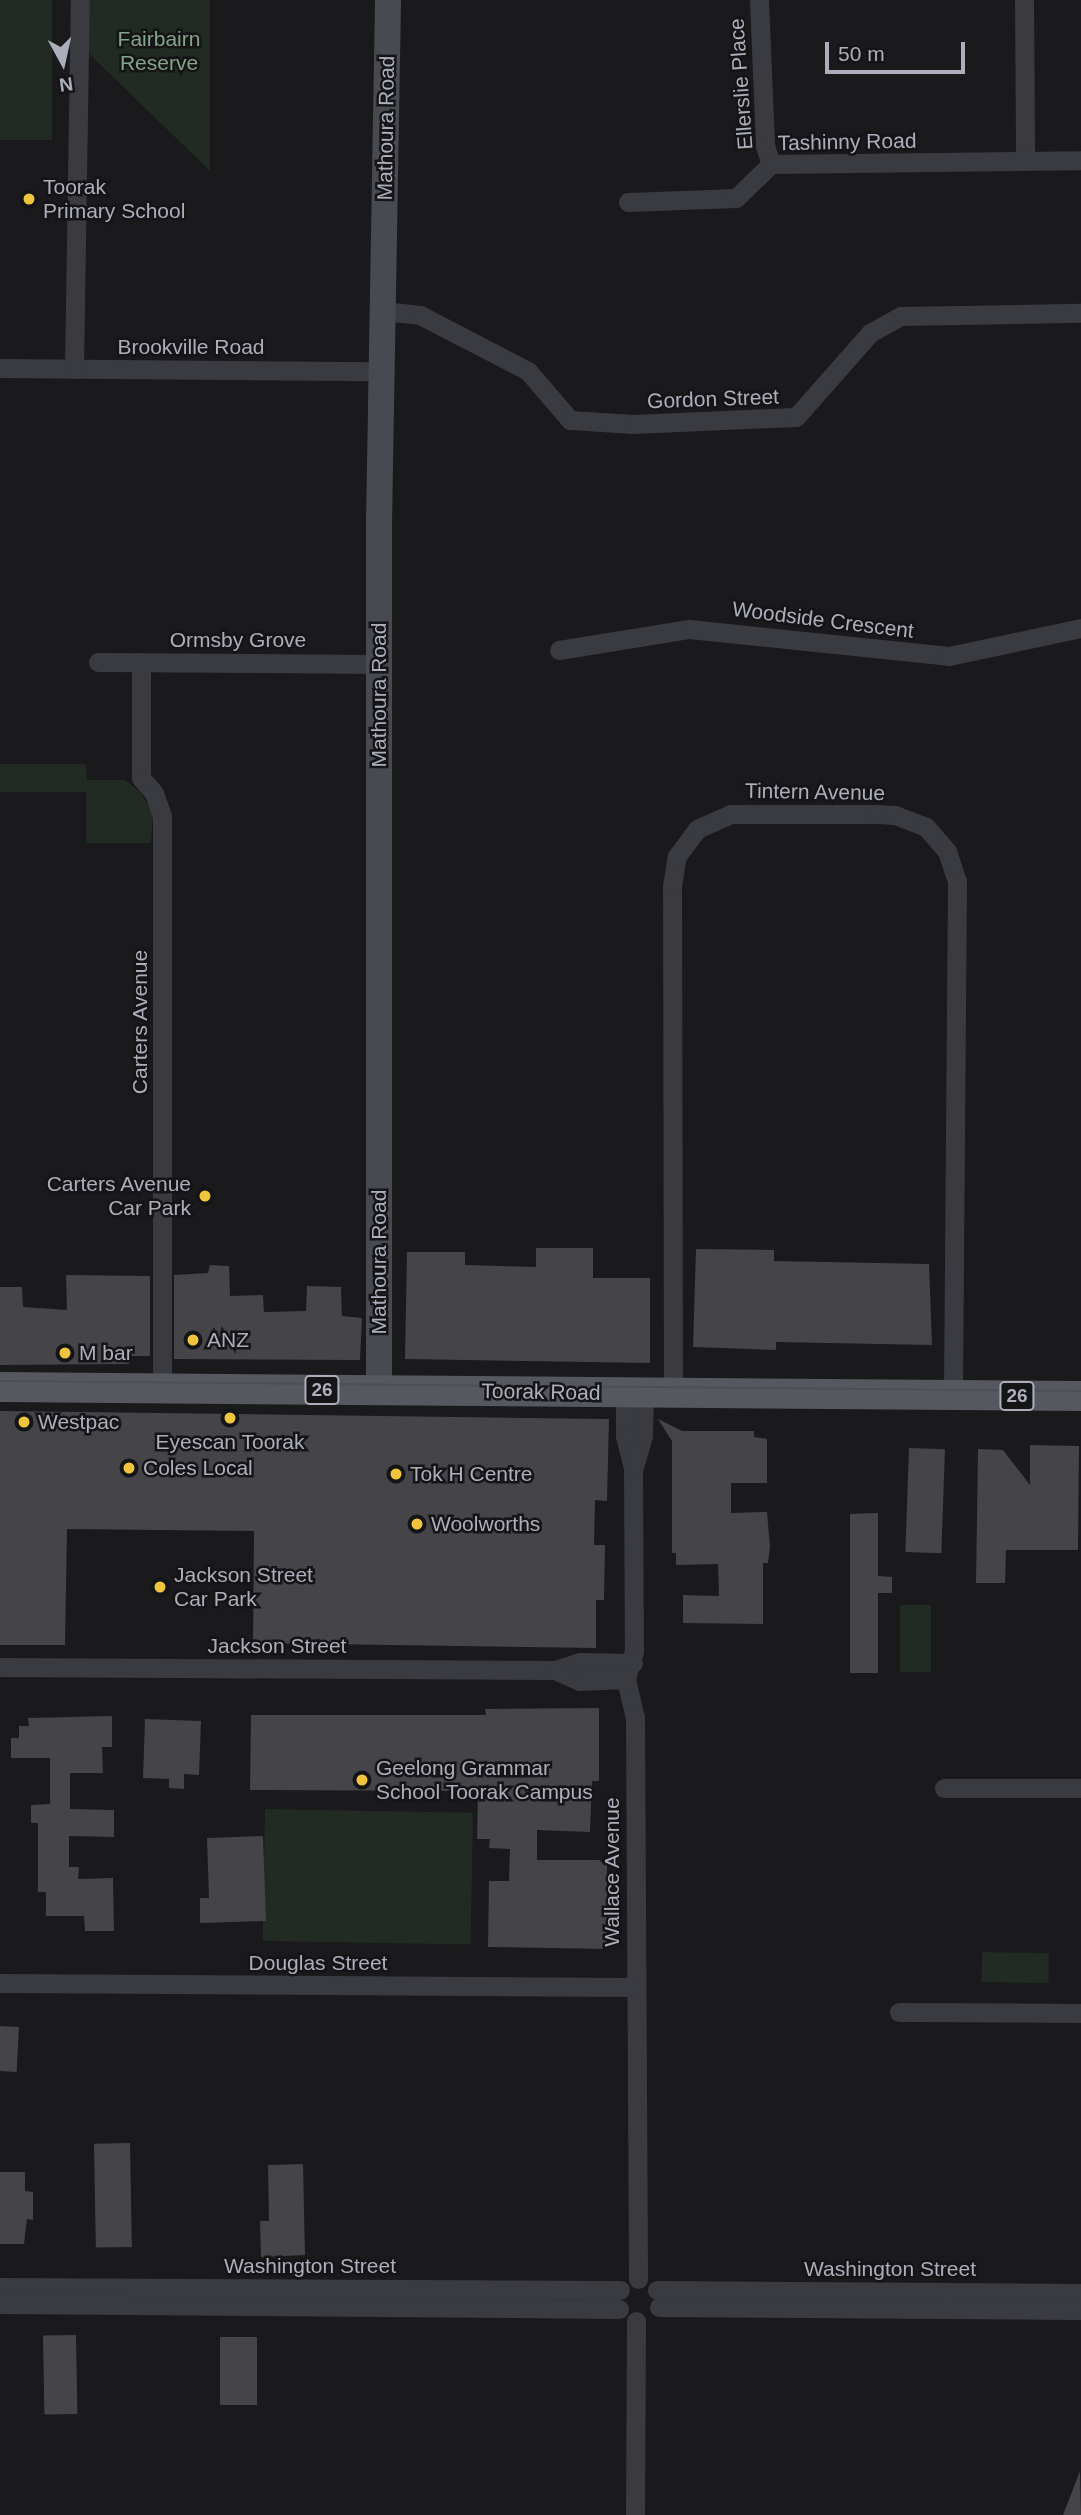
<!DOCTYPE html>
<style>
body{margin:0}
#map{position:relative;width:1081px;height:2515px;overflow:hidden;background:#1a191c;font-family:Helvetica,sans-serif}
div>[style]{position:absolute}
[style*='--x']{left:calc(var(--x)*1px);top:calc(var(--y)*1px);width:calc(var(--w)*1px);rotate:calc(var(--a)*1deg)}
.green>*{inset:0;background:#212a23;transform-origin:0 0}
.building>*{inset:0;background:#444449;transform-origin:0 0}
.street>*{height:19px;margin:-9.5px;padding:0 9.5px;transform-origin:9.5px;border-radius:9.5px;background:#3a3b41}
.secondary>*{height:26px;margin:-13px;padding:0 13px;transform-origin:13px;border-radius:13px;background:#484a51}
.primary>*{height:30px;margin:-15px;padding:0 15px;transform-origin:15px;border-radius:15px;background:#56585f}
.tram>*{height:2px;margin:-1px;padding:0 1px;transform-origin:1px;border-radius:1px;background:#4d4f56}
.dots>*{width:19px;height:19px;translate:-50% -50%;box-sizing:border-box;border:4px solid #151417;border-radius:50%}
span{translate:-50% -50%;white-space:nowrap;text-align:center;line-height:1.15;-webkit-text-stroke:5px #151417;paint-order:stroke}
.shield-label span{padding:2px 5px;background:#151417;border:2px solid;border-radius:5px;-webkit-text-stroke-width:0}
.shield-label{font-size:19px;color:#acafbb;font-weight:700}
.park-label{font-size:21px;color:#84a589}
.street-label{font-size:21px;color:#acafbb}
.poi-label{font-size:21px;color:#acafbb}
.left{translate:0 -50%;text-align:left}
.right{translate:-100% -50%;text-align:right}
.north{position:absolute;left:28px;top:28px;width:70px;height:70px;-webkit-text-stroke:5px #151417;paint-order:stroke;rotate:172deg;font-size:19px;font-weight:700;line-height:28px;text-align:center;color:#acafbb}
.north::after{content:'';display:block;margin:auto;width:24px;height:32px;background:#acafbb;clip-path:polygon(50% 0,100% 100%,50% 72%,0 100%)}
.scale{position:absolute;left:825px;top:42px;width:140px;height:32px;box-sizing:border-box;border:4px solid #acafbb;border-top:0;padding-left:9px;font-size:21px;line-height:24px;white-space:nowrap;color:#acafbb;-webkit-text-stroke:5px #151417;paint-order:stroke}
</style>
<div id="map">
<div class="green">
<i style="left:0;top:0;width:52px;height:140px"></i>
<i style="clip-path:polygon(85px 0,210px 0,210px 171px,83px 48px)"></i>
<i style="clip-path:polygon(0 764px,86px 764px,87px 780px,125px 780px,140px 792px,153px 813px,151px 843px,86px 843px,86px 792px,0 792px)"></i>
<i style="left:900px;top:1605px;width:31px;height:67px"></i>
<i style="left:265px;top:1809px;width:208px;height:132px;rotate:1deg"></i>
<i style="left:982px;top:1952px;width:67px;height:30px;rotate:1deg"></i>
</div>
<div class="building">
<i style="clip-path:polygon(536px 1248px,593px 1248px,593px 1278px,650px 1278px,650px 1363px,405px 1359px,407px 1252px,465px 1252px,465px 1265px,536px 1267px)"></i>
<i style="clip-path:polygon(696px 1249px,774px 1250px,774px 1261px,929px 1264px,932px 1345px,776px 1342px,776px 1350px,693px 1347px)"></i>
<i style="clip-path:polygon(210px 1265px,229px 1266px,230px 1296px,263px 1295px,264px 1312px,306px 1311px,307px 1286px,341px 1287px,342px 1316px,362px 1318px,360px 1360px,174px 1359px,174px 1275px,208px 1273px)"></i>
<i style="clip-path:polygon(66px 1275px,150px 1276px,150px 1356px,129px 1356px,129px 1364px,0 1365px,0 1287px,22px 1287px,23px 1307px,67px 1310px)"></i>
<i style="clip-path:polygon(0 1411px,609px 1419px,607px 1501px,595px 1500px,594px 1545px,605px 1545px,604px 1600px,596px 1600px,596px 1648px,253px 1643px,254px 1531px,67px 1529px,65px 1645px,0 1645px)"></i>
<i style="clip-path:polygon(658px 1419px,682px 1431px,754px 1431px,754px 1437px,767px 1439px,767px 1483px,731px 1483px,731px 1513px,767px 1512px,770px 1547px,768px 1563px,763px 1563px,763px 1624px,683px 1623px,683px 1595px,719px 1596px,718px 1564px,676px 1565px,676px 1553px,672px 1553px,672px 1441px)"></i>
<i style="clip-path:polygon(1030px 1445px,1079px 1446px,1078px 1550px,1006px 1550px,1005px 1583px,976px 1583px,978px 1449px,1003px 1450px,1030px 1485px)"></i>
<i style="left:909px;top:1448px;width:36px;height:104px;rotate:2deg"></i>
<i style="clip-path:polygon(878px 1513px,878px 1576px,892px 1577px,892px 1593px,878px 1593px,878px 1673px,850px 1673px,850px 1514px)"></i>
<i style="clip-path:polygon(599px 1708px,599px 1781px,592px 1781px,590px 1832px,537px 1830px,537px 1860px,607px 1860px,607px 1949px,488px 1947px,489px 1881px,509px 1881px,510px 1849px,489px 1848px,490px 1839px,477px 1839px,478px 1791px,250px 1790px,251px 1715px,486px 1715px,485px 1709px)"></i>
<i style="clip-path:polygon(112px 1716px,112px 1747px,102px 1747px,103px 1773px,70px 1773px,70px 1809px,114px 1810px,114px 1837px,69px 1836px,69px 1867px,79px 1867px,78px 1879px,113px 1878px,114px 1931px,85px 1931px,84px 1916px,46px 1916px,46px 1892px,38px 1892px,38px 1823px,31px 1823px,31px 1805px,50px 1804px,50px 1758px,11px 1758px,11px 1738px,19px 1738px,19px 1726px,29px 1726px,28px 1718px)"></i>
<i style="clip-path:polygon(145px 1719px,201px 1721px,199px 1775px,184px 1774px,184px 1789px,169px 1788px,169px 1779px,143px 1778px)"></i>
<i style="clip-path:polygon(263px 1836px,266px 1921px,200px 1923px,200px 1898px,209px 1898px,207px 1838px)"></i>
<i style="left:0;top:2026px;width:19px;height:45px;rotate:3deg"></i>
<i style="left:130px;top:2143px;width:104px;height:36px;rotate:89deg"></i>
<i style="clip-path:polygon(303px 2164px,305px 2255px,261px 2257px,260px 2221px,269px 2221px,268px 2165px)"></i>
<i style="clip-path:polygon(0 2172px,25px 2172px,25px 2191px,33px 2192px,33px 2220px,27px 2219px,24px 2244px,0 2244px)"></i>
<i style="left:76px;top:2335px;width:79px;height:33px;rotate:89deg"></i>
<i style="left:220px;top:2337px;width:37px;height:68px"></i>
<i style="clip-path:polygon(1080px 2471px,1081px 2515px,1063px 2515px)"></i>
</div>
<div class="street">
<i style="--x:759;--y:0;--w:146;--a:87.6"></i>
<i style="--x:765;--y:146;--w:19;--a:72"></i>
<i style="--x:1024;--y:0;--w:161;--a:89.6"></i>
<i style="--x:628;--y:202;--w:108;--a:-2.1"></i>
<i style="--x:736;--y:198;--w:49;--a:-44.2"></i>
<i style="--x:771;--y:164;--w:310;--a:-0.7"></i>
<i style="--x:383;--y:311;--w:37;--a:6"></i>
<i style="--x:420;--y:315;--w:122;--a:27.4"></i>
<i style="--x:528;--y:371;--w:65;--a:49.4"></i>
<i style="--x:570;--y:420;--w:63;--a:3.6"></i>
<i style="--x:633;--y:424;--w:163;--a:-2.5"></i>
<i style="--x:796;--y:417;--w:112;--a:-48.6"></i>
<i style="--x:870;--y:333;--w:35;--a:-29"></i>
<i style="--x:901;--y:316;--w:180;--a:-1"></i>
<i style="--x:0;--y:368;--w:381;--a:0.5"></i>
<i style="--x:74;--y:369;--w:369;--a:-89.1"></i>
<i style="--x:559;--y:650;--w:132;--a:-9.2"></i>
<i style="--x:689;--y:629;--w:261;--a:5.9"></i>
<i style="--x:949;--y:656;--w:135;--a:-12"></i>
<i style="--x:98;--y:662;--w:280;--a:0.4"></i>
<i style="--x:141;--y:662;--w:116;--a:90"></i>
<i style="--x:141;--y:778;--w:20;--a:49"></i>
<i style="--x:154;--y:793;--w:24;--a:71"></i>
<i style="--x:162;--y:816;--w:572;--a:90"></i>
<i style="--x:673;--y:1392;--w:506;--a:-90.11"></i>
<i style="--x:672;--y:886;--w:30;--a:-81"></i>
<i style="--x:677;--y:856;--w:34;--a:-53"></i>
<i style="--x:697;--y:829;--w:37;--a:-24"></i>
<i style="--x:731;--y:814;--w:146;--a:0"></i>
<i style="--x:877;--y:814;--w:18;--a:3"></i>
<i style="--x:895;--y:815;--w:33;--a:21"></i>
<i style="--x:926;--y:827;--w:32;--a:49"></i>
<i style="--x:947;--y:851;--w:32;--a:72"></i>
<i style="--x:957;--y:881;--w:514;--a:90.45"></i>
<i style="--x:625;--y:1393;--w:43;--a:90"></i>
<i style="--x:625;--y:1436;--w:33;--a:76"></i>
<i style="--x:633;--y:1468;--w:183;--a:89.7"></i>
<i style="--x:634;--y:1651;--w:29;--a:106"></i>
<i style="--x:626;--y:1679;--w:39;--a:77"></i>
<i style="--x:635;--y:1717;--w:562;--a:89.69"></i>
<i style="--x:634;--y:1467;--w:32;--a:-74"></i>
<i style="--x:643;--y:1436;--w:43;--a:-88.7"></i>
<i style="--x:0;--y:1667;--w:555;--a:0.31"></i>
<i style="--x:555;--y:1670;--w:26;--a:-18"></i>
<i style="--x:580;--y:1662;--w:53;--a:1.1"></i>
<i style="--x:555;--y:1670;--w:27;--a:24"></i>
<i style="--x:580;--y:1681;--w:46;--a:-2.5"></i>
<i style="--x:944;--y:1788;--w:137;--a:0"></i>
<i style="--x:0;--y:1983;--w:635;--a:0.36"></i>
<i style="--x:899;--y:2012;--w:182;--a:0.3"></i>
<i style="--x:0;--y:2287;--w:620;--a:0.28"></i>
<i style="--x:657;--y:2290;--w:424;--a:0.4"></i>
<i style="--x:0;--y:2304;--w:619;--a:0.46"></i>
<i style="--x:659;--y:2307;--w:422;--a:0.4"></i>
<i style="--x:635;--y:2515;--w:194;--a:-89.7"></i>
</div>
<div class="secondary">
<i style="--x:379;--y:1390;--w:867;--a:-90"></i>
<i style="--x:379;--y:523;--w:523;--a:-89.01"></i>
</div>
<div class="primary">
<i style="--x:0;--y:1387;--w:1081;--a:0.48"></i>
</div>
<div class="tram">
<i style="--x:0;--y:1381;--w:1081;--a:0.53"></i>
</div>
<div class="dots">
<i style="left:29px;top:199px;background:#efc53e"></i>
<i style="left:205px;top:1196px;background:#efc53e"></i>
<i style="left:193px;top:1340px;background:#efc53e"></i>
<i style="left:65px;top:1353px;background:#efc53e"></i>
<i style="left:230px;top:1418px;background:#efc53e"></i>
<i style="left:24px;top:1422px;background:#efc53e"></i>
<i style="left:129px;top:1468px;background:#efc53e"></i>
<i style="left:396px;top:1474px;background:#efc53e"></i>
<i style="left:417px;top:1524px;background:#efc53e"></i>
<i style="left:160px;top:1587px;background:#efc53e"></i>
<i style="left:362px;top:1780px;background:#efc53e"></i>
</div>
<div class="shield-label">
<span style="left:322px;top:1390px">26</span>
<span style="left:1017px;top:1396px">26</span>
</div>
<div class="park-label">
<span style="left:159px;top:51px">Fairbairn<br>Reserve</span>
</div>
<div class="street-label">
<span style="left:741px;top:84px;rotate:-94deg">Ellerslie Place</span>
<span style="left:386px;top:128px;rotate:-89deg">Mathoura Road</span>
<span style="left:847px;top:142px;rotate:-1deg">Tashinny Road</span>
<span style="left:191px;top:347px">Brookville Road</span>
<span style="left:713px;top:399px;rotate:-2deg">Gordon Street</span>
<span style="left:823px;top:620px;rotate:7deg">Woodside Crescent</span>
<span style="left:238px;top:640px">Ormsby Grove</span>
<span style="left:379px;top:695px;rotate:-90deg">Mathoura Road</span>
<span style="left:815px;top:792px;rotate:1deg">Tintern Avenue</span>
<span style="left:140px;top:1022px;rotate:-90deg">Carters Avenue</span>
<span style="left:379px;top:1262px;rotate:-90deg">Mathoura Road</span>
<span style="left:541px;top:1392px;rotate:1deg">Toorak Road</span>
<span style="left:277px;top:1646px">Jackson Street</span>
<span style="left:612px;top:1872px;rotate:-90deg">Wallace Avenue</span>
<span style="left:318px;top:1963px">Douglas Street</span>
<span style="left:310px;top:2266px">Washington Street</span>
<span style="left:890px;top:2269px">Washington Street</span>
</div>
<div class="poi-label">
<span class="left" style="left:43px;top:199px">Toorak<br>Primary School</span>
<span class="right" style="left:191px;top:1196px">Carters Avenue<br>Car Park</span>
<span class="left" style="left:207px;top:1340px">ANZ</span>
<span class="left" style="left:79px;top:1353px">M bar</span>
<span class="left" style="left:38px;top:1422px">Westpac</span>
<span style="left:230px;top:1442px">Eyescan Toorak</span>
<span class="left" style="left:143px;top:1468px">Coles Local</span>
<span class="left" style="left:410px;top:1474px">Tok H Centre</span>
<span class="left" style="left:431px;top:1524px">Woolworths</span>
<span class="left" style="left:174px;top:1587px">Jackson Street<br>Car Park</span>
<span class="left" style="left:376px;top:1780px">Geelong Grammar<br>School Toorak Campus</span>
</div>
<div class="north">N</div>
<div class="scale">50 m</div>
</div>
